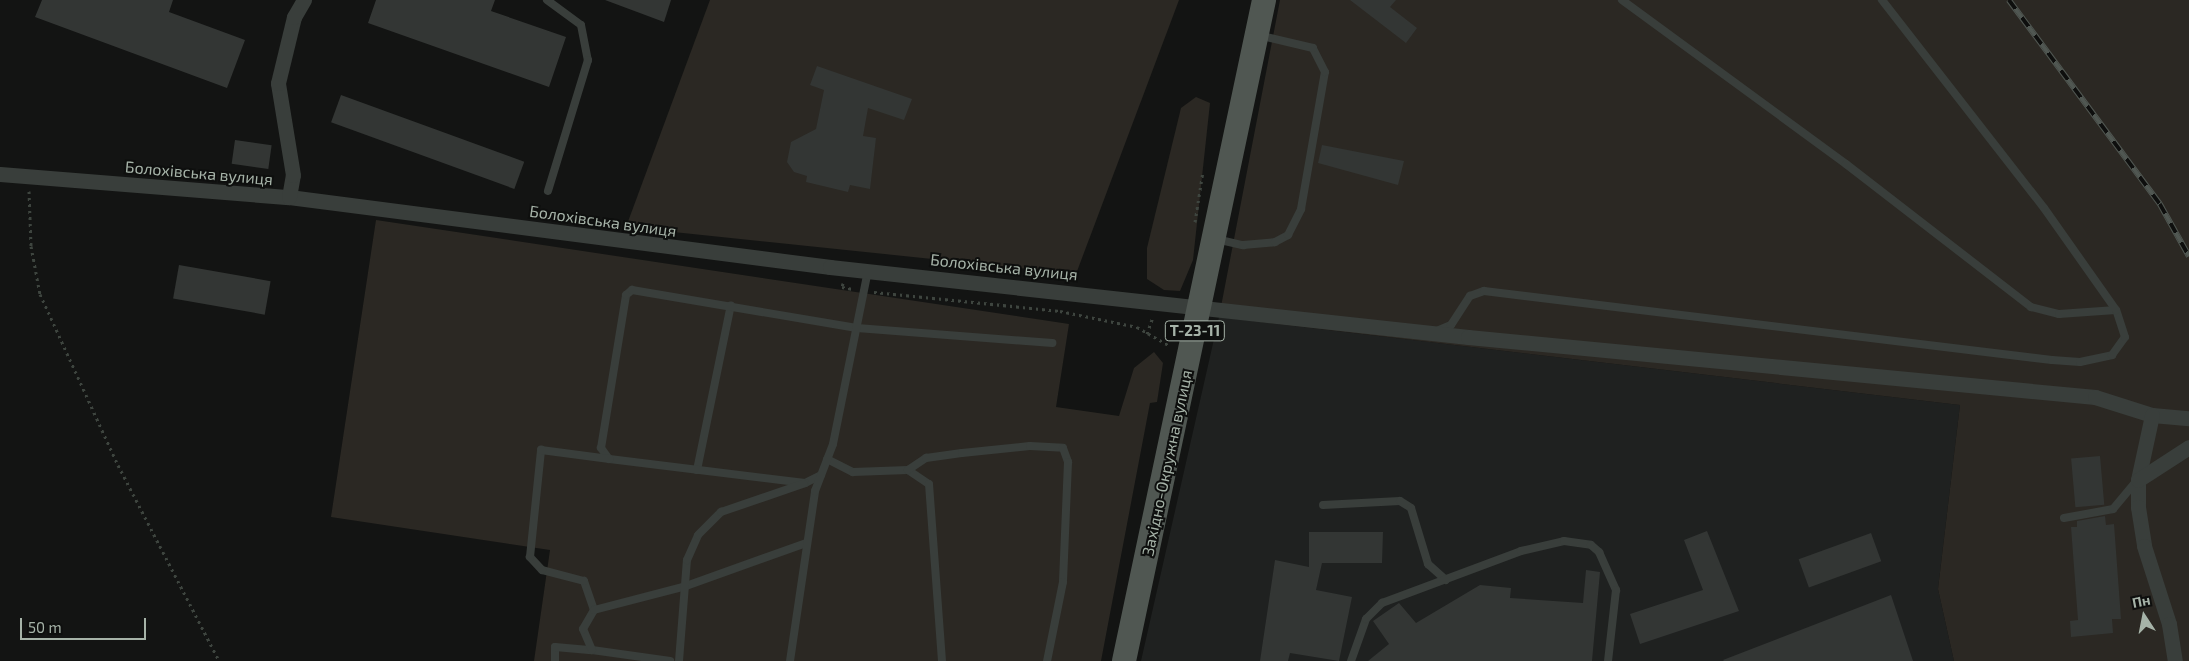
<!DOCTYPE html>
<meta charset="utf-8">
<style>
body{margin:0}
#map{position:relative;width:2189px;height:661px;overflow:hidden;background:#131413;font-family:"Exo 2",sans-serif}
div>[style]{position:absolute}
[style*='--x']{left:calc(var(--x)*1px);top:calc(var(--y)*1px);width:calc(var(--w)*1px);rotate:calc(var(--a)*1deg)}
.built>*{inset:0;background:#1f2120}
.green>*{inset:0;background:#2b2823}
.building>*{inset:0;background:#333634;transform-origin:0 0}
.path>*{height:3px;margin-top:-1.5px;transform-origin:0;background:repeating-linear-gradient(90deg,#3e453f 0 2.5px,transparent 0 6.5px)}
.service>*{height:8px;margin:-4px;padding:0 4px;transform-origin:4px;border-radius:4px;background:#393e3b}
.minor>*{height:15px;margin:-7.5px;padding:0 7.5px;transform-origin:7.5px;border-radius:7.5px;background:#393e3b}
.primary>*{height:24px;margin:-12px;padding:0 12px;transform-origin:12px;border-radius:12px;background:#505752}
.rail>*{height:5.5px;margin-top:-2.75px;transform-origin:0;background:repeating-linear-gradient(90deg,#0e0f0e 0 11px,#505752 0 22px);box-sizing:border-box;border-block:1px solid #505752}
span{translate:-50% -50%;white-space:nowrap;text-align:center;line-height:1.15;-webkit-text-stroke:4px #0e0f0e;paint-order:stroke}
.shield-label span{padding:1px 4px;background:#0e0f0e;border:1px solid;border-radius:4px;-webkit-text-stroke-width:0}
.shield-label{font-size:15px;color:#a6b3a8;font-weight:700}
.street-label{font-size:16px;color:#a6b3a8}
.north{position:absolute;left:2119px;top:591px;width:50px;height:50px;-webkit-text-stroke:4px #0e0f0e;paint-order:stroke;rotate:349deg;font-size:14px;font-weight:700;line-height:20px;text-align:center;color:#a6b3a8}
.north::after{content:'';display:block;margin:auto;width:18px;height:22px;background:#a6b3a8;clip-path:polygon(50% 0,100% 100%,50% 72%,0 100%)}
.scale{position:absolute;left:20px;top:618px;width:126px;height:22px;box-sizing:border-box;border:2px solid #a6b3a8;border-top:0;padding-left:6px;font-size:15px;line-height:18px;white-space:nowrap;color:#a6b3a8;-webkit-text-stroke:4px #0e0f0e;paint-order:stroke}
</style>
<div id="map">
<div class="built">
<i style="clip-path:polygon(1219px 317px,1960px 405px,1938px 589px,1954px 661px,1141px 661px)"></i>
</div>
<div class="green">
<i style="clip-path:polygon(710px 0,1179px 0,1076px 274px,626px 227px)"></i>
<i style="clip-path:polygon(1280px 0,2189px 0,2189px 661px,1954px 661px,1938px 589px,1960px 405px,1219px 317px)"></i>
<i style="clip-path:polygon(1196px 97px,1210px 103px,1193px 260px,1180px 291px,1164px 290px,1147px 279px,1147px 248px,1181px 108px)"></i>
<i style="clip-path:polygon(376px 220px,1069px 324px,1056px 407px,1119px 416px,1134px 368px,1154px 352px,1163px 363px,1157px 402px,1150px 403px,1101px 661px,534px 661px,550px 550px,331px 517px)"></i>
</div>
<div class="building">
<i style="clip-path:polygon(42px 0,173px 0,169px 12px,245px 40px,227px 88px,35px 17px)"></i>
<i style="clip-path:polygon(376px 0,495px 0,491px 11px,566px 37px,549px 87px,368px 23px)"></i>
<i style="clip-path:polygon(605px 0,671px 0,664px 22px)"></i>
<i style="clip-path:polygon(1350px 0,1396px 0,1390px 7px,1417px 28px,1406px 43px)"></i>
<i style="clip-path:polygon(817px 66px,912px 99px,904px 120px,868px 108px,863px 136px,876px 138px,870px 189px,850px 185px,848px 192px,806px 182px,807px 176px,794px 172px,787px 162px,791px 142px,816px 129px,824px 90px,810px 85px)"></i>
<i style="left:341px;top:95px;width:195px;height:29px;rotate:20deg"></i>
<i style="left:235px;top:140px;width:37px;height:24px;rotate:8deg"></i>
<i style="clip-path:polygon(1322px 145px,1404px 161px,1398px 185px,1318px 163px)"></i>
<i style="left:179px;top:265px;width:93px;height:34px;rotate:10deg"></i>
<i style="left:2100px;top:456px;width:49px;height:29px;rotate:85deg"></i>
<i style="clip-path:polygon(2105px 516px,2106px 525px,2114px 524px,2121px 619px,2112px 619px,2113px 633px,2071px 637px,2070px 621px,2078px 620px,2071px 527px,2077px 527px,2077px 521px)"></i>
<i style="clip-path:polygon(1707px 531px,1739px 611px,1640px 644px,1630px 614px,1703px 590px,1684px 540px)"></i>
<i style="clip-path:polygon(1309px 532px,1383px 532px,1382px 563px,1322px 563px,1316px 590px,1352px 597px,1339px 661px,1290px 653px,1288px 661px,1260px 661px,1275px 560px,1309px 567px)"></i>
<i style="left:1871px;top:533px;width:30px;height:77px;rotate:70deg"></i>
<i style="clip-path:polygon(1586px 570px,1600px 572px,1592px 661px,1368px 661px,1389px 644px,1373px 621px,1399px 603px,1416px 623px,1480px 585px,1511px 588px,1510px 598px,1583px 603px)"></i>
<i style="clip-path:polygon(1891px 595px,1913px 661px,1724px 661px,1723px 660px)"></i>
</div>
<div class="path">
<i style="--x:29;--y:191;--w:55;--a:87.9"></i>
<i style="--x:31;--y:246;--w:49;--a:79.4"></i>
<i style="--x:40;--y:294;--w:188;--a:65.5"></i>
<i style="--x:118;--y:465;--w:220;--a:62.7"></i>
<i style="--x:1195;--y:222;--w:52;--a:-81.1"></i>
<i style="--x:843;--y:283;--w:4;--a:104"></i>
<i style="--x:842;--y:287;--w:11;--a:10"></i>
<i style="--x:874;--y:292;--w:187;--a:5.8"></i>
<i style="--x:1060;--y:311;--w:79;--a:11.7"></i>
<i style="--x:1137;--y:327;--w:38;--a:30"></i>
<i style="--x:1147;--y:334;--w:18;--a:-71"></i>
</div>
<div class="service">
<i style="--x:547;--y:0;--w:42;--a:36.3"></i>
<i style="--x:581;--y:25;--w:36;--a:79"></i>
<i style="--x:588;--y:60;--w:137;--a:107"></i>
<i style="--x:1622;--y:0;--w:278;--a:36.2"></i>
<i style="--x:1846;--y:164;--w:234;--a:37.7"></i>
<i style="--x:2031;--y:307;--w:29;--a:14"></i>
<i style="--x:2059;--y:314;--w:57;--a:-4"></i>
<i style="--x:1216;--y:239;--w:28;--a:13"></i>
<i style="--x:1243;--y:245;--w:32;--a:-5"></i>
<i style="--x:1275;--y:242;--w:15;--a:-28"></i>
<i style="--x:1288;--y:235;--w:29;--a:-63"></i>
<i style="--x:1301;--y:209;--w:139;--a:-80.1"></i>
<i style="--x:1325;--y:72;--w:27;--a:-117"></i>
<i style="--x:1313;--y:48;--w:57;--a:-166.7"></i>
<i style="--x:1439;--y:330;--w:13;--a:-23"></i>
<i style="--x:1451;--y:325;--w:35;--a:-57"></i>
<i style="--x:1470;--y:296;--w:15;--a:-20"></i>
<i style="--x:1484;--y:291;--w:572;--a:6.93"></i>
<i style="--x:2052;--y:360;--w:28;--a:4"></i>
<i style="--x:2080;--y:362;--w:33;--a:-12"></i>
<i style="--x:2112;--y:355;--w:22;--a:-54"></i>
<i style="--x:2125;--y:337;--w:28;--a:-108"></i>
<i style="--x:2116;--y:310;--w:125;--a:-125.2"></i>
<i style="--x:2044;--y:208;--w:264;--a:-127.9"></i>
<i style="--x:827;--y:459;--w:29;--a:27"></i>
<i style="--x:853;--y:472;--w:55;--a:-2.1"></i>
<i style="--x:908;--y:470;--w:25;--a:34"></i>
<i style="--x:929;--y:484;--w:177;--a:85.8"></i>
<i style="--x:697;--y:470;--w:168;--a:-78.4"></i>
<i style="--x:908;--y:470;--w:22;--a:-34"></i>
<i style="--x:926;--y:458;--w:36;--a:-8"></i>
<i style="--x:962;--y:453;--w:68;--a:-5.9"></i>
<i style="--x:1030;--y:446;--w:33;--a:3"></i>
<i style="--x:1063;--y:448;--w:15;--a:70"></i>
<i style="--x:1068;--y:462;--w:120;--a:92.4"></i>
<i style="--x:1063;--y:582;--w:81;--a:101.4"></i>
<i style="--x:821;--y:475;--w:18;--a:153"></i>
<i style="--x:805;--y:483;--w:197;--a:-173"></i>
<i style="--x:609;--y:459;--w:14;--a:-126"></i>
<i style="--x:601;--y:448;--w:155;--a:-80.7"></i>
<i style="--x:626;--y:295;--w:8;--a:-40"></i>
<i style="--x:632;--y:290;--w:228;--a:9.6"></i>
<i style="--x:857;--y:328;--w:196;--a:4.4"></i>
<i style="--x:1323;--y:505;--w:77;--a:-3"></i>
<i style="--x:1400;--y:501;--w:13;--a:32"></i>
<i style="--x:1411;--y:508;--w:59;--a:73.1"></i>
<i style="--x:1428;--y:564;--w:24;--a:42"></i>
<i style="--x:2064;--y:518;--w:50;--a:-10.4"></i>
<i style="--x:2113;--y:509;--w:35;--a:-50"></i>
<i style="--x:594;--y:610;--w:31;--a:-109"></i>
<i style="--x:584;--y:581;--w:43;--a:-165.3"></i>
<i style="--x:542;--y:570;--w:18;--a:-133"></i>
<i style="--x:530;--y:557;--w:108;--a:-84.1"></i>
<i style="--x:541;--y:450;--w:69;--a:7.5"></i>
<i style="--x:592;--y:650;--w:79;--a:8"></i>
<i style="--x:555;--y:661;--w:14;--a:-90"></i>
<i style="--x:555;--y:647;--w:37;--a:5"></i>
<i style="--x:592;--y:650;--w:23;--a:-113"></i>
<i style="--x:583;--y:629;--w:22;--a:-60"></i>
<i style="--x:594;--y:610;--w:95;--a:-14.6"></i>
<i style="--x:686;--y:586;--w:127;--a:-19.7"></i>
<i style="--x:679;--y:661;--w:101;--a:-85.5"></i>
<i style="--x:687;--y:560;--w:27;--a:-66"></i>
<i style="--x:698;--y:535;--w:33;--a:-45"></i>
<i style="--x:721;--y:512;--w:87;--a:-18.9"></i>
<i style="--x:790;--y:661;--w:172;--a:-81.6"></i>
<i style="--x:815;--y:491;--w:50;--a:-69"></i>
<i style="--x:833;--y:444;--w:177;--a:-78.6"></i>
<i style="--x:1351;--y:661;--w:45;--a:-70.3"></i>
<i style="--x:1366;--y:619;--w:23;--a:-45"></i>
<i style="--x:1382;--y:603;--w:148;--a:-20.5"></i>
<i style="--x:1521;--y:551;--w:44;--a:-13.1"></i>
<i style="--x:1564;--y:541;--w:27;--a:8"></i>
<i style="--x:1591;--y:545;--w:11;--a:41"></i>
<i style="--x:1599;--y:552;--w:42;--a:65.9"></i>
<i style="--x:1616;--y:590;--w:71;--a:96.4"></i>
</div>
<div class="minor">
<i style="--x:0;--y:174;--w:290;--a:4.6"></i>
<i style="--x:289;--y:197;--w:546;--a:7.37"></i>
<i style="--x:830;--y:267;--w:642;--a:6.26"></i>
<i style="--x:1468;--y:337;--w:630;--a:5.47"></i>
<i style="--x:2095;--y:397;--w:60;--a:17.5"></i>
<i style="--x:2152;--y:415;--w:37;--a:5"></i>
<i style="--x:289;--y:197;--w:22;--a:-80"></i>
<i style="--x:293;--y:175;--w:93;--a:-99.3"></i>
<i style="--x:278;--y:83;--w:68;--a:-76.4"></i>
<i style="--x:294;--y:17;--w:20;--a:-60"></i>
<i style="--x:2152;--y:415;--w:66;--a:102.2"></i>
<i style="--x:2138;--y:480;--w:27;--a:90"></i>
<i style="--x:2138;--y:507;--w:39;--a:81"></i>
<i style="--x:2144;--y:546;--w:82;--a:72.2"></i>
<i style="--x:2169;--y:624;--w:37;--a:81"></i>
<i style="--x:2138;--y:480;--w:61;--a:-32.9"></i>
</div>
<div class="primary">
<i style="--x:1124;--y:661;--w:676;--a:-78.04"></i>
</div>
<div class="rail">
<i style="--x:2009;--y:0;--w:254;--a:53.5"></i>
<i style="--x:2160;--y:204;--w:60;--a:60.9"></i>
</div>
<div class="shield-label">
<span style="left:1195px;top:331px">Т-23-11</span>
</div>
<div class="street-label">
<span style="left:199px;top:173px;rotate:5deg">Болохівська вулиця</span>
<span style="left:603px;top:221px;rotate:8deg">Болохівська вулиця</span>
<span style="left:1004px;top:267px;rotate:6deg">Болохівська вулиця</span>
<span style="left:1167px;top:463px;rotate:-78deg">Західно-Окружна вулиця</span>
</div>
<div class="north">Пн</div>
<div class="scale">50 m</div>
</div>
